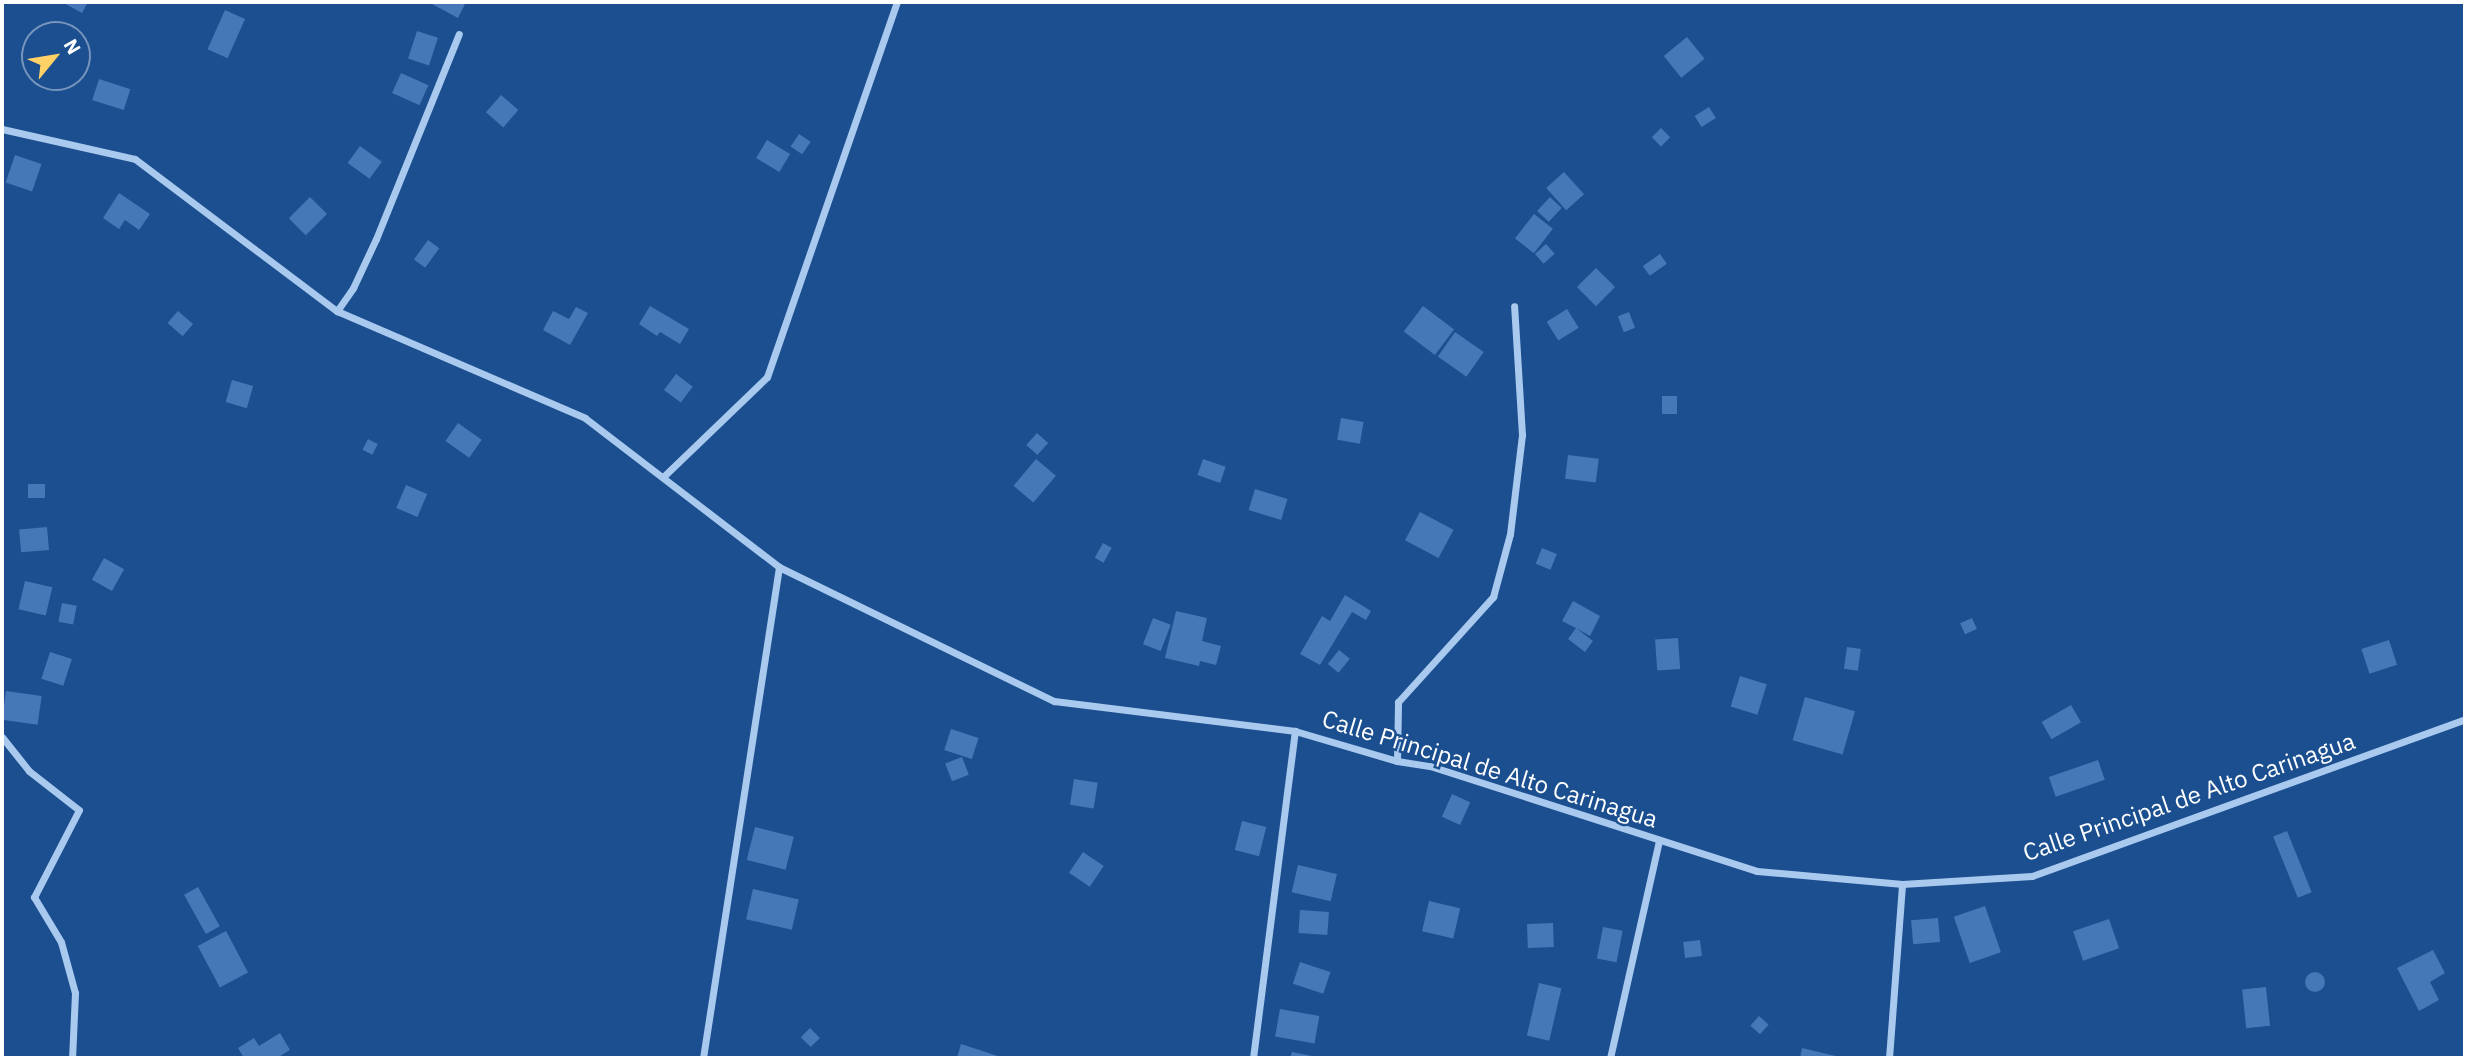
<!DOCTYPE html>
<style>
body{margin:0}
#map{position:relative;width:2467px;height:1060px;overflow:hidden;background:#1b4f8f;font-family:"IBM Plex Sans",sans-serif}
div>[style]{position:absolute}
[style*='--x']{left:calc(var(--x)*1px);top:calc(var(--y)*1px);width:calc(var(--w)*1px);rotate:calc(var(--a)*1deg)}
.building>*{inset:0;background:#4478b7;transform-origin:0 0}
.round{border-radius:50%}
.street>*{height:7px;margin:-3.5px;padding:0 3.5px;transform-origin:3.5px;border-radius:3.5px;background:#a9c9ee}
span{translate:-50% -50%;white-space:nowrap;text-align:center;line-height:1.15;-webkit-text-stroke:5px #1b4f8f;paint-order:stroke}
.street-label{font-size:24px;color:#fff}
.frame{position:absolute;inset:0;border:4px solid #fff;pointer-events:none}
.north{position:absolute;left:21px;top:21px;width:70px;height:70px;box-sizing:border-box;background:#1b4f8f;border:2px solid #7695bc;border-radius:50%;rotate:60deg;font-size:19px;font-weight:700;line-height:28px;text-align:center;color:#fff}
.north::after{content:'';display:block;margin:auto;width:24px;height:32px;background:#ffd166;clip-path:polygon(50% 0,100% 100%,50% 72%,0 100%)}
</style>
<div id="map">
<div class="building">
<i style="clip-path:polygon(62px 2px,88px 2px,82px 13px)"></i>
<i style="clip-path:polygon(434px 2px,466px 2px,458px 18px,432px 4px)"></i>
<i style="left:225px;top:10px;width:22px;height:43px;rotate:24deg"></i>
<i style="left:417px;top:31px;width:22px;height:29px;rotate:18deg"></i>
<i style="left:1687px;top:37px;width:28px;height:30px;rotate:51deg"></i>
<i style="left:401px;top:73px;width:30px;height:22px;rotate:24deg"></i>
<i style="left:99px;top:79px;width:33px;height:22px;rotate:18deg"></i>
<i style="left:501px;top:95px;width:23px;height:23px;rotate:41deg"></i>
<i style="left:1709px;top:107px;width:13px;height:17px;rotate:58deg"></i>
<i style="left:1661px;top:128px;width:13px;height:13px;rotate:45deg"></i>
<i style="left:799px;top:134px;width:14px;height:15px;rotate:34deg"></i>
<i style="left:767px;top:140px;width:27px;height:21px;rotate:31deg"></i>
<i style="left:360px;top:146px;width:27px;height:21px;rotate:36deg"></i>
<i style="left:15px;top:155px;width:28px;height:29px;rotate:19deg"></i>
<i style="left:1564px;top:172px;width:30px;height:24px;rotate:48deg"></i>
<i style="clip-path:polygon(119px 193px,150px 214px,139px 230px,125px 220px,119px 229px,103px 218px)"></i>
<i style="left:310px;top:197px;width:24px;height:30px;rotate:45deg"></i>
<i style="left:1550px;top:197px;width:16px;height:19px;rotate:43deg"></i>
<i style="left:1534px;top:214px;width:24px;height:31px;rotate:38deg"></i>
<i style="left:428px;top:240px;width:14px;height:24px;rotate:36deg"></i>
<i style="left:1546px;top:244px;width:13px;height:15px;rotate:48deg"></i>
<i style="left:1660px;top:254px;width:12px;height:21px;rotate:55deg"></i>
<i style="left:1596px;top:268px;width:27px;height:27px;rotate:45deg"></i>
<i style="clip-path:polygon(650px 306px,689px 329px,680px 344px,660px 332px,657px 336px,639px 324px)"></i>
<i style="left:1423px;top:306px;width:39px;height:32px;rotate:37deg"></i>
<i style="clip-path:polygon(576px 307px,588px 313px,570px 345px,543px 330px,553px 311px,569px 319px)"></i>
<i style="left:1567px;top:309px;width:22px;height:24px;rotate:58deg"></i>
<i style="left:178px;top:311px;width:20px;height:16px;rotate:41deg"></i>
<i style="left:1629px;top:312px;width:17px;height:12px;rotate:69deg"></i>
<i style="left:1455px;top:332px;width:35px;height:30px;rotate:35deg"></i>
<i style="left:676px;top:374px;width:21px;height:20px;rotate:37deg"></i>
<i style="left:232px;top:380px;width:22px;height:23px;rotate:16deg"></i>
<i style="left:1662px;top:396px;width:15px;height:18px"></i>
<i style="left:1341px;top:418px;width:23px;height:22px;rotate:10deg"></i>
<i style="left:458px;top:423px;width:29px;height:22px;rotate:35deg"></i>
<i style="left:1037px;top:433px;width:15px;height:16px;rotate:42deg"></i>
<i style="left:368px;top:439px;width:11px;height:12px;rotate:27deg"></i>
<i style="left:1568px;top:455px;width:31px;height:24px;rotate:7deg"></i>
<i style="left:1036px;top:459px;width:26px;height:35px;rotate:40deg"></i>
<i style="left:1203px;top:459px;width:24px;height:17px;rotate:19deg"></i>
<i style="left:28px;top:484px;width:17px;height:14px"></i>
<i style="left:406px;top:485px;width:23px;height:25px;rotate:23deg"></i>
<i style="left:1255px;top:489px;width:34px;height:22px;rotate:17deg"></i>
<i style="left:1420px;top:512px;width:38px;height:32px;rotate:28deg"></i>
<i style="left:47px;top:527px;width:23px;height:28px;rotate:85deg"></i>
<i style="left:1103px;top:543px;width:10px;height:17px;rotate:29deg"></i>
<i style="left:1542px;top:548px;width:16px;height:17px;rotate:22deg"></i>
<i style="left:104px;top:558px;width:23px;height:25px;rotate:29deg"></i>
<i style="left:25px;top:581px;width:28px;height:29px;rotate:13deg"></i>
<i style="clip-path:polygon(1345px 595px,1371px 611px,1366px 620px,1352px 612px,1320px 665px,1300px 654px,1322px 616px,1330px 621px)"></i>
<i style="clip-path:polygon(1573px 601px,1600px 616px,1590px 636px,1576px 628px,1593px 641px,1585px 652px,1568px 639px,1576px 628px,1562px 621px)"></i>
<i style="left:62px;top:603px;width:15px;height:19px;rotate:11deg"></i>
<i style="clip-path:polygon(1176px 611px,1207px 618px,1202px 641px,1221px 646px,1216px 665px,1200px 661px,1199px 666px,1165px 658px)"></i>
<i style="left:1153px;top:618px;width:19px;height:28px;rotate:21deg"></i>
<i style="left:1972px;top:618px;width:12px;height:13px;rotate:66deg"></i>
<i style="left:1678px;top:638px;width:31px;height:23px;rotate:86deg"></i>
<i style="left:2389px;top:640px;width:26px;height:29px;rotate:72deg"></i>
<i style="left:1847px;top:647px;width:14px;height:22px;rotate:8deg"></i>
<i style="left:1339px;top:650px;width:14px;height:18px;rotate:39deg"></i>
<i style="left:50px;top:652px;width:23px;height:28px;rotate:18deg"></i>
<i style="left:1740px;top:676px;width:28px;height:32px;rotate:17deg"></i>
<i style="left:6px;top:691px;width:36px;height:29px;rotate:8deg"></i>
<i style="left:1805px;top:697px;width:52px;height:45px;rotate:16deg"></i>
<i style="left:2071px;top:705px;width:20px;height:34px;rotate:60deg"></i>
<i style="left:951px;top:729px;width:29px;height:22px;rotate:18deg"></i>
<i style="left:962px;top:757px;width:19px;height:18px;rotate:69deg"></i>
<i style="left:2098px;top:760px;width:21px;height:52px;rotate:71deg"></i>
<i style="left:1074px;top:779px;width:24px;height:26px;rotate:9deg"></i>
<i style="left:1452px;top:794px;width:20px;height:25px;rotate:24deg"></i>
<i style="left:1242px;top:821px;width:25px;height:30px;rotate:14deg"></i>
<i style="left:755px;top:827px;width:40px;height:34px;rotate:14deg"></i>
<i style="left:2287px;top:831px;width:66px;height:15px;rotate:68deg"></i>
<i style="left:1083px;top:852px;width:25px;height:25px;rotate:34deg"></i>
<i style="left:1298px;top:865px;width:40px;height:28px;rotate:13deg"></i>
<i style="left:198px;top:887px;width:45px;height:16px;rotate:61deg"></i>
<i style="left:753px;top:889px;width:47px;height:31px;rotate:13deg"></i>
<i style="left:1429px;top:901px;width:32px;height:31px;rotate:13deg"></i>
<i style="left:1985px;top:906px;width:49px;height:33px;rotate:71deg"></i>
<i style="left:1300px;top:910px;width:29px;height:23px;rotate:4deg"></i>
<i style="left:1938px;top:918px;width:24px;height:27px;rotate:85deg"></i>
<i style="left:2109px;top:919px;width:31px;height:38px;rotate:71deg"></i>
<i style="left:1553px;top:923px;width:24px;height:26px;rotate:88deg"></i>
<i style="left:1603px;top:927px;width:20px;height:32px;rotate:11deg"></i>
<i style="left:226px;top:931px;width:47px;height:32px;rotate:62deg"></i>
<i style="left:1700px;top:940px;width:16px;height:17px;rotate:83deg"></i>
<i style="clip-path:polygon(2433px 950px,2445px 973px,2430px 982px,2439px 1000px,2419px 1011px,2397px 968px)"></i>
<i style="left:1300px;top:962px;width:32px;height:23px;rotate:18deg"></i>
<i class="round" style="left:2305px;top:972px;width:20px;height:20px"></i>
<i style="left:1539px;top:983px;width:23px;height:54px;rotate:13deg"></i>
<i style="left:2266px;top:987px;width:39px;height:24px;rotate:84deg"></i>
<i style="left:1280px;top:1009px;width:40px;height:28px;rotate:10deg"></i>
<i style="left:1759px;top:1016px;width:13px;height:13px;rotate:42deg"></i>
<i style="left:810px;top:1028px;width:14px;height:13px;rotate:45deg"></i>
<i style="clip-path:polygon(280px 1033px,290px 1050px,277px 1058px,244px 1058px,238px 1048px,254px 1038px,259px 1046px)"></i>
<i style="clip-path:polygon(961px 1044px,1004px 1058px,957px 1058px)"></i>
<i style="clip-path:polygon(1802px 1048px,1840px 1057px,1840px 1058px,1800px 1058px)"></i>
<i style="clip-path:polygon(1292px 1052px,1317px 1057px,1317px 1058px,1290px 1058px)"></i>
</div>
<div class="street">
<i style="--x:2;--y:129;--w:136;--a:12.7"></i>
<i style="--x:135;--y:159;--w:253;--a:37"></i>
<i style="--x:337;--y:311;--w:270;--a:23.3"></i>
<i style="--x:585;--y:418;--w:245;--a:37.5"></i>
<i style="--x:779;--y:567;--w:306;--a:26"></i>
<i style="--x:1054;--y:701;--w:243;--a:7.1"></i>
<i style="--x:1295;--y:731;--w:106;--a:16.4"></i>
<i style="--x:1397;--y:761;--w:33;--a:9"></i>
<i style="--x:1430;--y:766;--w:343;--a:17.8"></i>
<i style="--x:1757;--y:871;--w:146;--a:5.1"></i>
<i style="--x:1902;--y:884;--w:130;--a:-3.5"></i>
<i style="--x:2032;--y:876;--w:461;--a:-19.9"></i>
<i style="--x:337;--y:311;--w:28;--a:-55"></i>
<i style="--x:353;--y:288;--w:54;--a:-64.9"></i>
<i style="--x:376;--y:239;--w:221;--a:-68"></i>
<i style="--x:663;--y:477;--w:144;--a:-43.9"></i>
<i style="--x:767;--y:377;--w:397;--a:-70.9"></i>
<i style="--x:2;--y:737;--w:43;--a:51.5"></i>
<i style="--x:29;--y:771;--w:63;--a:38"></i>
<i style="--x:79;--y:810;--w:98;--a:117.3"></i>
<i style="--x:34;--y:897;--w:52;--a:59"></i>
<i style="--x:61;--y:942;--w:53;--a:74.6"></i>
<i style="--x:75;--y:993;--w:65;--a:92.6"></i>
<i style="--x:1397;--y:761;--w:59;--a:-89"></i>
<i style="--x:1398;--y:702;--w:142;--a:-47.9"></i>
<i style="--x:1493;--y:597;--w:65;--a:-74.9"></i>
<i style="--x:1510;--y:534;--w:100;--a:-83.1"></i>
<i style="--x:1522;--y:435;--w:129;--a:-93.5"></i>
<i style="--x:703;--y:1058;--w:497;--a:-81.2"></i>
<i style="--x:1253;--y:1058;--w:330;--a:-82.7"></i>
<i style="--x:1610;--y:1058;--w:222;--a:-77.3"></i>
<i style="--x:1889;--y:1058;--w:174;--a:-85.7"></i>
</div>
<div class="street-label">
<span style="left:1490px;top:769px;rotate:17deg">Calle Principal de Alto Carinagua</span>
<span style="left:2189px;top:797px;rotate:-19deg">Calle Principal de Alto Carinagua</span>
</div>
<div class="frame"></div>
<div class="north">N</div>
</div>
